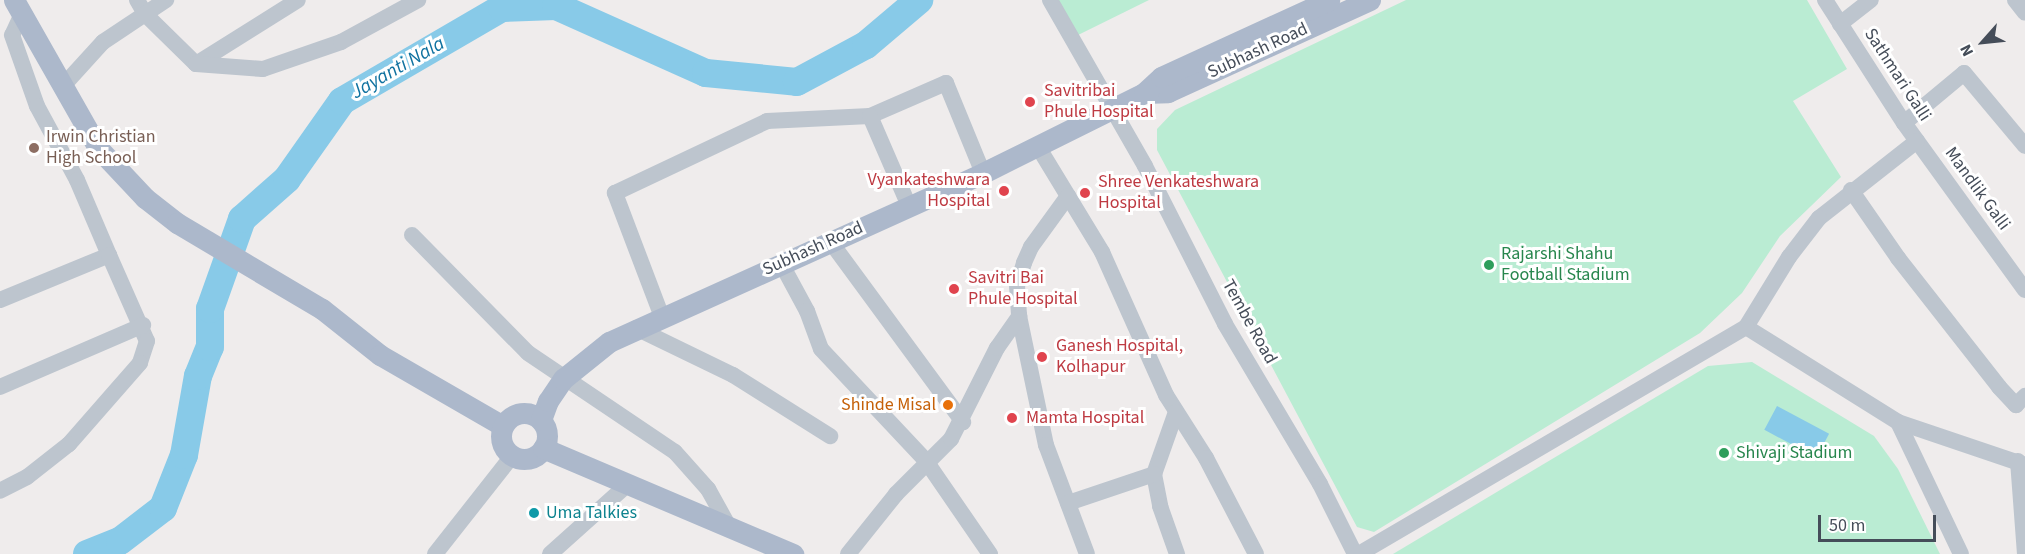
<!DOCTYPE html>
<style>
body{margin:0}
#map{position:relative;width:2025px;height:554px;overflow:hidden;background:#efecec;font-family:"Source Sans 3",sans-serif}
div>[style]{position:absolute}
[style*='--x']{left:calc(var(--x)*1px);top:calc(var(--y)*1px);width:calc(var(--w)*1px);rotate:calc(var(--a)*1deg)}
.green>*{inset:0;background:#baecd3}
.water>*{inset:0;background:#88cae8;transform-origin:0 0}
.river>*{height:28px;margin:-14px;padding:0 14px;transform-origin:14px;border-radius:14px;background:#88cae8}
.minor>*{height:16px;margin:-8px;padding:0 8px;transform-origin:8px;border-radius:8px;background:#bdc5ce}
.major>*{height:21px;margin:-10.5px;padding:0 10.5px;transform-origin:10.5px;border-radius:10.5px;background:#acb8cb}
.major>.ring{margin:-10.5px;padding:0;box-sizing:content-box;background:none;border:21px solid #acb8cb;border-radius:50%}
.dots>*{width:16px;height:16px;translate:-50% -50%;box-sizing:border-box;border:3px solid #fff;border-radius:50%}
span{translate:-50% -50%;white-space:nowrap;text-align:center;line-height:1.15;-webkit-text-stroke:6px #fff;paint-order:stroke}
.street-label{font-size:18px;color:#454d59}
.health-label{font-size:18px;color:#be3a42}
.left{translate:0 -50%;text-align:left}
.right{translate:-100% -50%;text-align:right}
.education-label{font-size:18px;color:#785e54}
.leisure-label{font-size:18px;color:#27864d}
.food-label{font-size:18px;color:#c56008}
.culture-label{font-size:18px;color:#0d838f}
.water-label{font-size:20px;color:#1072a0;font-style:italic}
.north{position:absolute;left:1953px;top:12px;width:60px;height:60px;-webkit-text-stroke:4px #fff;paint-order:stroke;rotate:243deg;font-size:16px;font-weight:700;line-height:24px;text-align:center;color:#454d59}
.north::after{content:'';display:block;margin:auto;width:21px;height:27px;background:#454d59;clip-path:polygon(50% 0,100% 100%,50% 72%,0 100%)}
.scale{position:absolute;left:1818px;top:515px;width:118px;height:27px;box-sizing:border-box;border:3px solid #454d59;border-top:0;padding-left:8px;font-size:18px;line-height:21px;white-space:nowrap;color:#454d59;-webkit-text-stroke:4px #fff;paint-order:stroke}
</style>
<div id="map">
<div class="green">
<i style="clip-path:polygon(1050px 0,1149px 0,1072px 38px)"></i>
<i style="clip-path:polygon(1406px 0,1807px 0,1847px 69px,1793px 101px,1841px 177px,1780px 236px,1742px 293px,1700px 333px,1374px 532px,1357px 527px,1157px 150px,1157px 129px,1175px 110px)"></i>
<i style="clip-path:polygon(1752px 362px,1874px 436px,1898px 469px,1940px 554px,1393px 554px,1708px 366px)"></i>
</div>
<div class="water">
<i style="left:1777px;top:406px;width:59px;height:27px;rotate:28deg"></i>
</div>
<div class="river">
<i style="--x:87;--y:554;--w:35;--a:-22"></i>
<i style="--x:120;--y:541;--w:54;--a:-37.5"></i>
<i style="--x:163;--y:508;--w:57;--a:-68.4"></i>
<i style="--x:184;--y:455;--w:80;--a:-80"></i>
<i style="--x:198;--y:376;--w:31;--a:-68"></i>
<i style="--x:210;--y:347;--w:38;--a:-90"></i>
<i style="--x:210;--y:309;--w:96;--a:-70.4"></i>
<i style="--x:242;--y:219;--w:60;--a:-41.6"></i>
<i style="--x:287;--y:179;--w:95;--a:-54.8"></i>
<i style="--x:342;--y:101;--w:185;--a:-30.2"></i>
<i style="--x:502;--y:8;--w:54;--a:-2.1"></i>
<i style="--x:556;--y:6;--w:164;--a:24.1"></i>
<i style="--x:706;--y:73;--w:91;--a:5.6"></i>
<i style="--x:797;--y:82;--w:78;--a:-28.2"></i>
<i style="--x:866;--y:45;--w:70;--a:-40.3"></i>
</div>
<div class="minor">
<i style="--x:137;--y:0;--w:16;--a:60"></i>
<i style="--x:145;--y:14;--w:71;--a:44.4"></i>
<i style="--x:196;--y:64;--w:120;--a:-32.1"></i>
<i style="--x:1050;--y:0;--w:191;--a:60.2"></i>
<i style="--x:1145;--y:166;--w:177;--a:63.1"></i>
<i style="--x:1225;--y:324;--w:186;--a:59.3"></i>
<i style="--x:1320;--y:484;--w:78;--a:63.4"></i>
<i style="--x:1825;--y:0;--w:146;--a:57.3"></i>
<i style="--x:1904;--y:123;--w:206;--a:54.1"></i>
<i style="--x:2015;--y:0;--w:16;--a:52"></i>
<i style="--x:22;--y:14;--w:23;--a:115"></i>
<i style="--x:12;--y:35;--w:75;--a:70.6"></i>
<i style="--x:37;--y:106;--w:84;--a:61.6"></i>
<i style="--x:77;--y:180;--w:82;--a:66.9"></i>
<i style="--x:1840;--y:24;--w:39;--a:-38"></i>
<i style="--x:196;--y:64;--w:67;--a:4.3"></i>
<i style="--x:263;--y:69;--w:83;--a:-19.1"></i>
<i style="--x:341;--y:42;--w:88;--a:-28.6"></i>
<i style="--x:62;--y:87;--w:61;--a:-47.7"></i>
<i style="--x:103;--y:42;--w:76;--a:-33.7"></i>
<i style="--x:870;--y:116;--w:83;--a:-23.5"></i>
<i style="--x:946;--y:83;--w:97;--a:67.7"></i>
<i style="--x:1904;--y:123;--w:78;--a:-39.8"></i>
<i style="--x:1964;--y:73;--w:95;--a:50.1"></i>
<i style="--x:1917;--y:141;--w:125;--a:141.8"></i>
<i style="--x:1819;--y:218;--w:49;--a:127.6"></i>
<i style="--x:1789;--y:257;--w:82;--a:121.6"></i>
<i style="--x:1746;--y:327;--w:179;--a:32"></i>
<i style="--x:1898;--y:422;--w:134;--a:18.7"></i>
<i style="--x:1037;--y:145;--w:60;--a:58.7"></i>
<i style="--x:1068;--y:196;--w:63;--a:126"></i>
<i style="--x:1031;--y:247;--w:17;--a:114"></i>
<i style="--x:1024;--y:263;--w:24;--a:107"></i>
<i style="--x:1017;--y:286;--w:30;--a:86"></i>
<i style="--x:1019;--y:316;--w:132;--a:78.2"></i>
<i style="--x:1046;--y:445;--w:116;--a:69.4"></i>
<i style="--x:1851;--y:190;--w:83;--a:55.3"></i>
<i style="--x:1898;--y:258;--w:164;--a:51.9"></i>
<i style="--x:1999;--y:387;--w:25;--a:47"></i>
<i style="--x:2016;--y:405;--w:13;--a:-45"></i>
<i style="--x:1068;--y:196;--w:66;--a:58.7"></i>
<i style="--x:1102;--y:252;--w:157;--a:65.9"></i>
<i style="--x:1166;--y:395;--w:75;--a:57.6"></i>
<i style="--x:1206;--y:458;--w:108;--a:62.5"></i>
<i style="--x:412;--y:235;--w:165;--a:45.5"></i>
<i style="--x:528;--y:353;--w:177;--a:34"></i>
<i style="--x:675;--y:452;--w:50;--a:48.3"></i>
<i style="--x:708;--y:489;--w:41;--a:60.9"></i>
<i style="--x:830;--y:241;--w:225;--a:53.7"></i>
<i style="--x:781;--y:263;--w:55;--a:61.6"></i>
<i style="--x:807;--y:311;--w:40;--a:69.8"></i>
<i style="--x:821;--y:349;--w:154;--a:46.8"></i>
<i style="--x:926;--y:461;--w:113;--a:55.5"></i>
<i style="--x:0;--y:300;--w:118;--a:-22.4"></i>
<i style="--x:109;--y:255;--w:94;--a:66.2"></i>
<i style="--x:147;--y:341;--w:23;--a:108"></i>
<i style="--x:140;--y:363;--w:108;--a:131.2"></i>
<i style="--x:69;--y:444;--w:53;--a:141.8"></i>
<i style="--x:27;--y:477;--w:30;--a:153"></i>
<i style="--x:662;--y:317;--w:133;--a:-110.8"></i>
<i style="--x:615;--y:193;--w:168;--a:-25.3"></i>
<i style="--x:767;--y:121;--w:103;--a:-2.8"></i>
<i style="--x:870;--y:116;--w:98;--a:66.6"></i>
<i style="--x:636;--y:328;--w:108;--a:25.9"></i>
<i style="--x:733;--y:375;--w:115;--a:32.2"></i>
<i style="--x:0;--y:387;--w:156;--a:-23.4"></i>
<i style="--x:1176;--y:412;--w:66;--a:109.5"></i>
<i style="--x:1154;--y:474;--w:33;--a:79"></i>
<i style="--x:1160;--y:506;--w:51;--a:70.5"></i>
<i style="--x:1898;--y:422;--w:146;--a:64.5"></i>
<i style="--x:2018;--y:461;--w:93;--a:85.7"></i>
<i style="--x:1068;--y:503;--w:91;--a:-18.6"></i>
<i style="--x:435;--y:554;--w:126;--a:-51.8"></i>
<i style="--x:550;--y:554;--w:103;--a:-41.9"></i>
<i style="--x:848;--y:554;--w:77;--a:-51.3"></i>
<i style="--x:896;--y:494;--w:78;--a:-45"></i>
<i style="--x:951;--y:439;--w:102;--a:-63.2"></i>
<i style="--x:997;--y:348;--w:39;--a:-55"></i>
<i style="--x:1359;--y:554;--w:449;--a:-30.4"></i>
</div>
<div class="major">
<i style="--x:14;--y:0;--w:170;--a:60.4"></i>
<i style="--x:98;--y:148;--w:69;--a:46.8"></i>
<i style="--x:145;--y:198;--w:41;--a:38"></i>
<i style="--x:177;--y:223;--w:169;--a:30.7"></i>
<i style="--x:322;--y:309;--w:74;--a:38.4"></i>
<i style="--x:380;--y:355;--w:142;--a:30"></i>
<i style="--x:1144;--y:93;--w:24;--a:-2"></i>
<i style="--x:1168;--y:92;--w:222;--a:-24.5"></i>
<i class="ring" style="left:501px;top:413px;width:25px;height:25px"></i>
<i style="--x:541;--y:420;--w:20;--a:-70"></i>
<i style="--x:548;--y:401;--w:27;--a:-56"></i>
<i style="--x:563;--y:379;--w:59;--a:-38.8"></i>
<i style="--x:609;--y:342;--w:410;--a:-24.3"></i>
<i style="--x:983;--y:173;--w:180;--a:-26.4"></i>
<i style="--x:1144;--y:93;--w:23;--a:-43"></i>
<i style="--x:1161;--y:77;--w:185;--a:-24.6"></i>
<i style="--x:543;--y:448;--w:272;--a:23"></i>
</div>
<div class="dots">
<i style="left:1030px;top:102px;background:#e0444e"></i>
<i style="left:34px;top:148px;background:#8d6e63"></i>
<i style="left:1004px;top:191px;background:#e0444e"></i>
<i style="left:1085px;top:193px;background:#e0444e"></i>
<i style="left:1489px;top:265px;background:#2e9e5b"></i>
<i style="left:954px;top:289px;background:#e0444e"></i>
<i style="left:1042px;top:357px;background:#e0444e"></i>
<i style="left:948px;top:405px;background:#e8710a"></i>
<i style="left:1012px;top:418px;background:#e0444e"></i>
<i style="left:1724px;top:453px;background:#2e9e5b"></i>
<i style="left:534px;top:513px;background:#0f9aa8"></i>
</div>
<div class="street-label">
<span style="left:1258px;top:51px;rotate:-25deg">Subhash Road</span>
<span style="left:1897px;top:75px;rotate:57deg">Sathmari Galli</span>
<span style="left:1977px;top:189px;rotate:54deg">Mandlik Galli</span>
<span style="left:813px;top:249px;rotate:-24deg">Subhash Road</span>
<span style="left:1249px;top:322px;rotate:61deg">Tembe Road</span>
</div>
<div class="health-label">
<span class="left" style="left:1044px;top:102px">Savitribai<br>Phule Hospital</span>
<span class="right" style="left:990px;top:191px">Vyankateshwara<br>Hospital</span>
<span class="left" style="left:1098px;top:193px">Shree Venkateshwara<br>Hospital</span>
<span class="left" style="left:968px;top:289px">Savitri Bai<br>Phule Hospital</span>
<span class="left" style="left:1056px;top:357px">Ganesh Hospital,<br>Kolhapur</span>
<span class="left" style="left:1026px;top:418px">Mamta Hospital</span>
</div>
<div class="education-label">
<span class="left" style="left:46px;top:148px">Irwin Christian<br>High School</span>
</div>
<div class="leisure-label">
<span class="left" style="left:1501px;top:265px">Rajarshi Shahu<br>Football Stadium</span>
<span class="left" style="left:1736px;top:453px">Shivaji Stadium</span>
</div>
<div class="food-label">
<span class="right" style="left:936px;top:405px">Shinde Misal</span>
</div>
<div class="culture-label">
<span class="left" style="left:546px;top:513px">Uma Talkies</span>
</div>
<div class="water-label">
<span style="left:398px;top:68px;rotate:-30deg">Jayanti Nala</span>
</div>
<div class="north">N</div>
<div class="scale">50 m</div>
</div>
